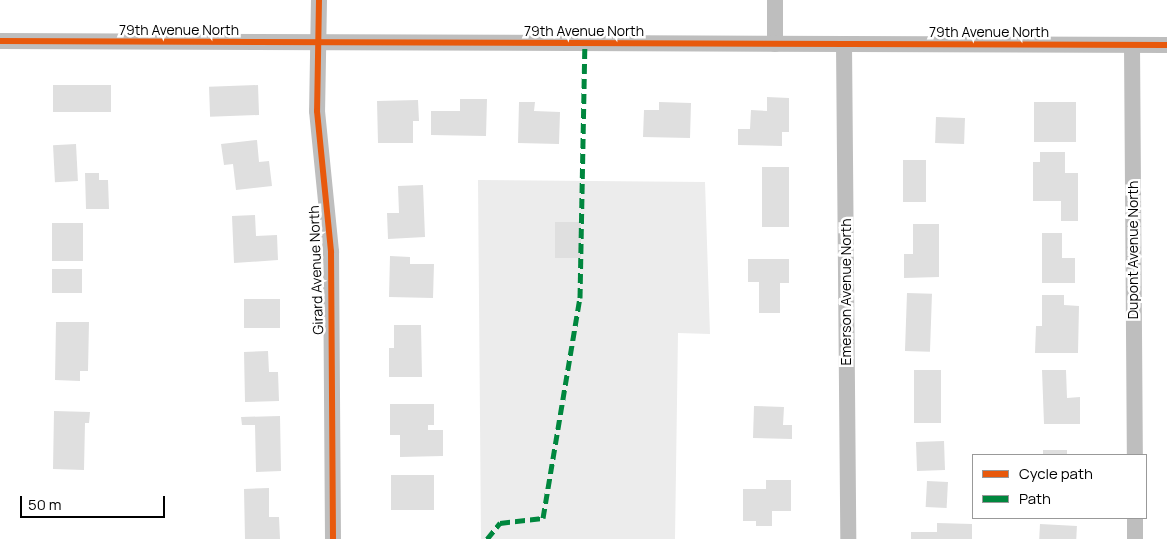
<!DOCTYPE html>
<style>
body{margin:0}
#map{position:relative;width:1167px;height:539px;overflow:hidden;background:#fff;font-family:Manrope,sans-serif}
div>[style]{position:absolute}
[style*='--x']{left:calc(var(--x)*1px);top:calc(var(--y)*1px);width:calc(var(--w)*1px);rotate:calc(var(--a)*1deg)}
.green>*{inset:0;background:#ececec}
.building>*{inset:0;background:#dfdfdf;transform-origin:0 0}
.minor>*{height:16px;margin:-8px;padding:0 8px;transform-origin:8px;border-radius:8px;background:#bebebe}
.quiet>*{height:5px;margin-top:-2.5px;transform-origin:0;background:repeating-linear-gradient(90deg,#00873e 0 10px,transparent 0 15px)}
.cycleway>*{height:6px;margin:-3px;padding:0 3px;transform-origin:3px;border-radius:3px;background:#e8590c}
span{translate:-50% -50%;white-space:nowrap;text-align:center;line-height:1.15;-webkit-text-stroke:5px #fff;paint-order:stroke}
.street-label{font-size:14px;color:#000}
.legend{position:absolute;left:972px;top:454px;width:175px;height:65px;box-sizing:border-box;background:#fff;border:1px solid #999;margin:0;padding:6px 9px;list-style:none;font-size:15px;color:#000}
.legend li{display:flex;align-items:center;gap:10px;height:25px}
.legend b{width:25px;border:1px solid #999}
.scale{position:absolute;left:20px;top:496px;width:145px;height:22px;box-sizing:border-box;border:2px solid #000;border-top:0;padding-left:6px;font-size:15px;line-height:18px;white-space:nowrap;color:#000;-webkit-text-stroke:4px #fff;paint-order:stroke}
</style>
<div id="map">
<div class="green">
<i style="clip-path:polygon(478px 180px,705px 182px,710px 334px,678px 333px,675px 539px,481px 539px)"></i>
</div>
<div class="building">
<i style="left:111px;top:85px;width:27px;height:58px;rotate:90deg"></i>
<i style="left:258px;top:85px;width:30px;height:49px;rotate:88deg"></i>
<i style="clip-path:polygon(767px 97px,789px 98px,789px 132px,782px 132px,782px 146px,738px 145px,738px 129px,750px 129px,751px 110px,767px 111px)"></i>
<i style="clip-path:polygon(460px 99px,487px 99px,486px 136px,431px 135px,431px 111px,460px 111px)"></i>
<i style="clip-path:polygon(418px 100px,419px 121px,413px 121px,413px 143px,378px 143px,377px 101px)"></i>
<i style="clip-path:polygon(519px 102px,535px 102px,534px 111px,560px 112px,559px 144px,518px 143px)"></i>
<i style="clip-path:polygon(659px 102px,691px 103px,690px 138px,643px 137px,644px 110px,659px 110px)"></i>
<i style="left:1034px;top:102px;width:42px;height:40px"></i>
<i style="left:936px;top:117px;width:29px;height:26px;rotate:2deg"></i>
<i style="clip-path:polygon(257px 140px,259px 162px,269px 161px,272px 186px,236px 190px,233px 164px,224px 165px,221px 144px)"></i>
<i style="left:76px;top:144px;width:37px;height:23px;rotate:87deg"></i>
<i style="clip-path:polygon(1040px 152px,1065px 152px,1065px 173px,1078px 173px,1078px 221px,1061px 221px,1061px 201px,1033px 201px,1033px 162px,1040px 162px)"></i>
<i style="left:903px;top:160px;width:23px;height:42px"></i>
<i style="left:762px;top:167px;width:27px;height:60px"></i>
<i style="clip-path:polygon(85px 173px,99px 173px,99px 180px,108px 180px,109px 209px,86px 209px)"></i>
<i style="clip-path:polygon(423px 185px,425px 237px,388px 239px,387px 213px,399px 213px,398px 186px)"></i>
<i style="clip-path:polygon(255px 215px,256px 236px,277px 235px,278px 260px,234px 263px,232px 216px)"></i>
<i style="left:581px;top:222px;width:36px;height:26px;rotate:90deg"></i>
<i style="left:52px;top:223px;width:31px;height:38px"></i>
<i style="clip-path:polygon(913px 224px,939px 224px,939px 277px,904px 278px,904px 254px,913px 254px)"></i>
<i style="clip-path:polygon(1042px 233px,1062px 233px,1062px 258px,1075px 258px,1075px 283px,1042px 283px)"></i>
<i style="clip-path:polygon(390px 256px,410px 257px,410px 264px,434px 264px,433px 298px,389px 297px)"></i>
<i style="clip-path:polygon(748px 259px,789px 259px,789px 283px,780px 283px,780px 313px,759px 313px,759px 282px,748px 282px)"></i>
<i style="left:82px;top:269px;width:24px;height:30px;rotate:90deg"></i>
<i style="left:907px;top:293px;width:25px;height:58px;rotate:2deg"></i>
<i style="clip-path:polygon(1042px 295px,1064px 295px,1064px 305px,1079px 306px,1078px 353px,1035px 353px,1036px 326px,1042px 326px)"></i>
<i style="left:244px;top:299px;width:36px;height:29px"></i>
<i style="clip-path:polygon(56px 322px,89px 322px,88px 371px,80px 371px,80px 381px,55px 380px)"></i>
<i style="clip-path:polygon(394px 325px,421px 325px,422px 377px,389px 377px,389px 348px,394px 348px)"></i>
<i style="clip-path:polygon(268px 351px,269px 372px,278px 372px,279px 401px,245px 402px,244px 352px)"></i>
<i style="left:914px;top:370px;width:27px;height:53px"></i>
<i style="clip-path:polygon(1042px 370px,1066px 370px,1067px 398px,1080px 397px,1080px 424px,1044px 424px)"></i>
<i style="clip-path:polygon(390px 404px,434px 404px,434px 425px,428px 425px,428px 430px,443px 430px,443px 456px,400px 457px,400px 435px,390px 435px)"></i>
<i style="clip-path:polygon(754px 406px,784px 407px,783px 425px,792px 425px,792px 439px,753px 438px)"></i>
<i style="clip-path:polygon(54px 411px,90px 412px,89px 423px,85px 423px,84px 470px,53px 469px)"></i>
<i style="clip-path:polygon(280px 416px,281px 471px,256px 472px,255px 425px,242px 425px,241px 417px)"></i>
<i style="left:944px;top:441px;width:29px;height:28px;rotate:88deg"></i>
<i style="left:1043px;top:450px;width:24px;height:5px"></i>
<i style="left:391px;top:475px;width:43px;height:35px"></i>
<i style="clip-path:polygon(766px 480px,791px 480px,791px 511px,772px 511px,772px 526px,756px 526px,756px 521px,743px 521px,743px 489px,766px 489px)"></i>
<i style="left:927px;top:481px;width:21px;height:26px;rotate:3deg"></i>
<i style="clip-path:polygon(269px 488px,269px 517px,279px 517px,280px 539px,245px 539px,244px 489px)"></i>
<i style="clip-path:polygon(937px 523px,972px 524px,972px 539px,911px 539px,911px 532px,937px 532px)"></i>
<i style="left:1040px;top:524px;width:37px;height:15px;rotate:3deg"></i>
</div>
<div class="minor">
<i style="--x:319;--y:0;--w:111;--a:91"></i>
<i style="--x:317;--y:111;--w:142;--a:84.3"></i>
<i style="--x:331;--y:252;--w:287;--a:89.6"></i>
<i style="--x:775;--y:0;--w:44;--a:90"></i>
<i style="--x:0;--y:41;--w:1167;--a:0.2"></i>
<i style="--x:844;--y:44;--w:495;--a:89.5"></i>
<i style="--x:1132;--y:45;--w:410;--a:89.6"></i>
<i style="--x:1135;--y:518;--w:21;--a:90"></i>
</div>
<div class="quiet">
<i style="--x:487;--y:539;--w:21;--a:-51"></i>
<i style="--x:500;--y:523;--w:43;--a:-6.6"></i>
<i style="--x:543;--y:518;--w:223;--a:-80.5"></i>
<i style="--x:580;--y:298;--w:255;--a:-88.9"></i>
</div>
<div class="cycleway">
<i style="--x:319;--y:0;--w:111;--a:91"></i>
<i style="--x:317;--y:111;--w:142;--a:84.3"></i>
<i style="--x:331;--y:252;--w:287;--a:89.6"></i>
<i style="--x:0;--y:41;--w:1167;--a:0.2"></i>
</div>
<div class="street-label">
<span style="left:179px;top:30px">79th Avenue North</span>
<span style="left:584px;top:31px">79th Avenue North</span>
<span style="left:989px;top:32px">79th Avenue North</span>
<span style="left:1133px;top:250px;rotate:-90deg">Dupont Avenue North</span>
<span style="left:316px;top:270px;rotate:-92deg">Girard Avenue North</span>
<span style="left:846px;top:292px;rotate:-90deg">Emerson Avenue North</span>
</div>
<ul class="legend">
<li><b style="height:6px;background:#e8590c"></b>Cycle path</li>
<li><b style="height:6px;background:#00873e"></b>Path</li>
</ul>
<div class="scale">50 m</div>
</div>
